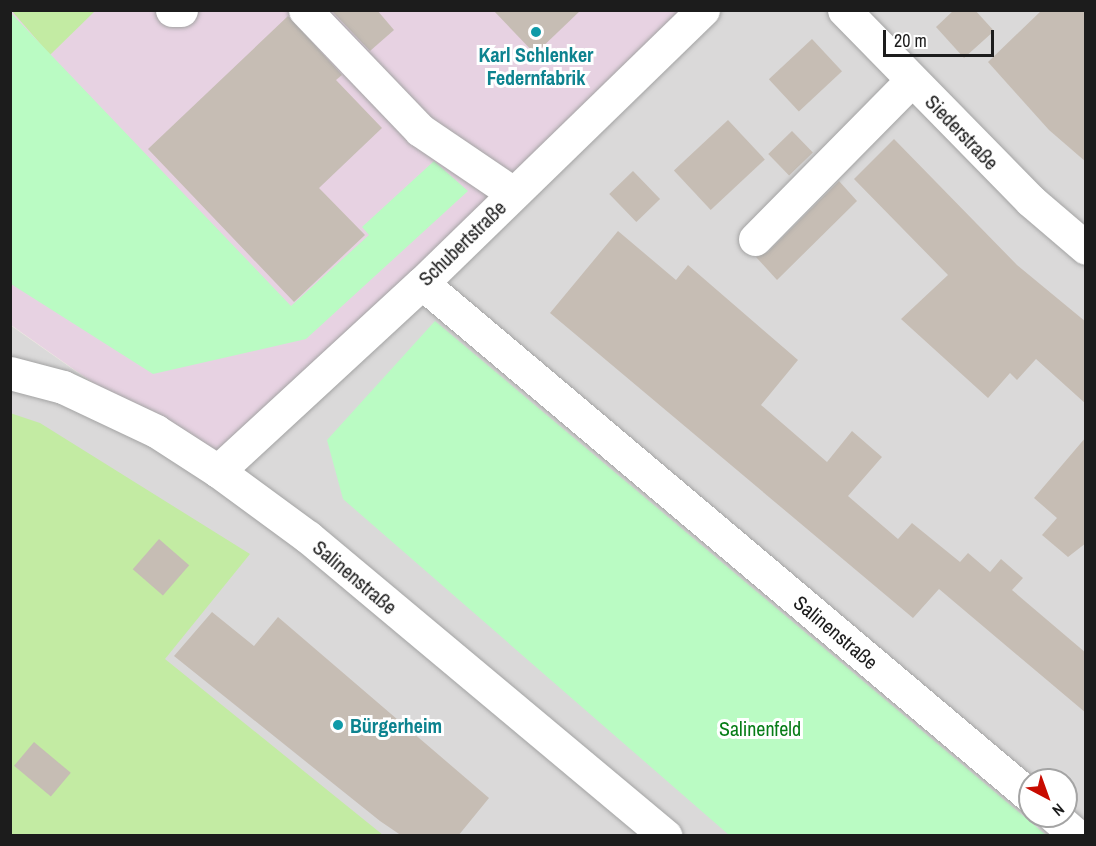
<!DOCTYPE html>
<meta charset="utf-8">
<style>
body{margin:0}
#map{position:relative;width:1096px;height:846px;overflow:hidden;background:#eeeae1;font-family:"Archivo Narrow",sans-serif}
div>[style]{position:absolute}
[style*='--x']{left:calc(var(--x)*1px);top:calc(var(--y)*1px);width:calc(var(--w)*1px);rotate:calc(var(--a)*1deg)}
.residential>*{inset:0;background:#dad9d9}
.industrial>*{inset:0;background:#e7d2e2}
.grass>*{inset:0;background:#c3eba3}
.park>*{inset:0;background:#bafbc3}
.building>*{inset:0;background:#c6bdb4;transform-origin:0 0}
.roads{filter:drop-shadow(0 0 2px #a3a3a3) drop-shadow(0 0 2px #a3a3a3)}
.minor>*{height:33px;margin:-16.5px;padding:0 16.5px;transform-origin:16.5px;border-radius:16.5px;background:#fff}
.dots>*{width:16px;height:16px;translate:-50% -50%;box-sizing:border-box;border:3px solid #fff;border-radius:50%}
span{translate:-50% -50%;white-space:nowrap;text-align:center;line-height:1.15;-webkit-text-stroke:6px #fff;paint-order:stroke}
.culture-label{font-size:20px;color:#0d838f;font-weight:700}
.left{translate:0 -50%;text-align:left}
.street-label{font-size:20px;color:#1c1c1c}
.park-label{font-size:20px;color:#077d17}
.frame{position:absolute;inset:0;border:12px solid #1c1c1c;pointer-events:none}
.north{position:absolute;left:1018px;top:768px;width:60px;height:60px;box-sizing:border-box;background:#fff;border:2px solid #a4a4a4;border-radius:50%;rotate:139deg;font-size:16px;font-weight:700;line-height:24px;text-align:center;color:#1c1c1c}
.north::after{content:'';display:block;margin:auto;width:21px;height:27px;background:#c80b00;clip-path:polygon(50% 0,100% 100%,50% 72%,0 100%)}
.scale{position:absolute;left:883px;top:30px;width:111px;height:27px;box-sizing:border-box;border:3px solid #1c1c1c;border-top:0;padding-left:8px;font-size:18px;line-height:21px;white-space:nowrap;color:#1c1c1c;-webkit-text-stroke:4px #fff;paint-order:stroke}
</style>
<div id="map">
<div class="residential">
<i style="clip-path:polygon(evenodd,703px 11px,1085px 11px,1085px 835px,11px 835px,10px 325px,218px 471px,703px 11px,1030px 780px,1066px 780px,1066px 816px,1030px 816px,1030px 780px)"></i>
</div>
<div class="industrial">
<i style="clip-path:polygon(11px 11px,703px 11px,218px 471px,11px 325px)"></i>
</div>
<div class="grass">
<i style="clip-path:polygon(11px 10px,95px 10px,95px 11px,50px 55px)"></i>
<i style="clip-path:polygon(10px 413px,40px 423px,250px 554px,165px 659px,383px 835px,11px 835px)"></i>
</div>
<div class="park">
<i style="clip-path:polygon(11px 13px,291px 306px,369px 235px,362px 227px,434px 161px,468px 191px,306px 339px,153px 374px,11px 284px)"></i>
<i style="clip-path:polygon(435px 321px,1046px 835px,729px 835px,343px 499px,327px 440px)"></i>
</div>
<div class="building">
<i style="clip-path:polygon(331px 10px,377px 10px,394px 30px,370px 51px)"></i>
<i style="clip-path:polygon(493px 10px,581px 10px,535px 54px)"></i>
<i style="clip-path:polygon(954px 10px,975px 10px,994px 31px,964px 58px,936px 27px)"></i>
<i style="clip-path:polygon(1042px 10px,1086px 10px,1086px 162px,1049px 130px,988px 62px)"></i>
<i style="clip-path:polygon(288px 16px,342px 75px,336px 80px,382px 128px,319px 188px,365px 235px,294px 302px,148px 149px)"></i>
<i style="left:812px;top:39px;width:44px;height:59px;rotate:47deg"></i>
<i style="left:728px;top:120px;width:54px;height:74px;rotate:47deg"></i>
<i style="left:792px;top:131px;width:30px;height:33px;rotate:46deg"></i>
<i style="clip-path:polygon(894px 139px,1017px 265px,1086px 322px,1086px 404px,1036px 359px,1017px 380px,1010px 373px,988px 398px,901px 319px,948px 275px,854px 179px)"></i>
<i style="left:633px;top:171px;width:39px;height:33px;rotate:46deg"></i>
<i style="clip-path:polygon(839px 181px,857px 201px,777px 280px,756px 257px,768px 252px)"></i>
<i style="clip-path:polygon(618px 231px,676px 280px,688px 265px,798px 360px,761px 405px,827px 462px,852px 431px,882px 457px,848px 496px,898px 539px,912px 523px,960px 562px,968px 553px,990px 572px,1001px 559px,1023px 578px,1012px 590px,1086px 653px,1086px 713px,939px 589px,913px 618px,550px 313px)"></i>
<i style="clip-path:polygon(1086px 437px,1086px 543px,1068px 557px,1042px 535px,1057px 518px,1034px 498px)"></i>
<i style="left:159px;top:539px;width:40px;height:40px;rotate:41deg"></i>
<i style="clip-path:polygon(212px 612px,254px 646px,278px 617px,489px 798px,458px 836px,402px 836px,380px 821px,174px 656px)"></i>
<i style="left:34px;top:742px;width:48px;height:31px;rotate:40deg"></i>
</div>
<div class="roads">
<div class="minor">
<i style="--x:172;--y:10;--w:9;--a:0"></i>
<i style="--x:305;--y:10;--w:166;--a:46.2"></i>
<i style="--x:420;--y:130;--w:112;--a:34.1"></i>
<i style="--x:844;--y:10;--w:267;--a:45.6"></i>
<i style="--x:1031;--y:201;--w:72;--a:40.5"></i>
<i style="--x:755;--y:239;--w:223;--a:-45.4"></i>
<i style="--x:422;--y:283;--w:796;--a:40.16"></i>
<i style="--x:10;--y:373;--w:55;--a:14.8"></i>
<i style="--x:63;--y:387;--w:103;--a:25.3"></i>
<i style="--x:156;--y:431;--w:74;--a:32.8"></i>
<i style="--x:218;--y:471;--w:112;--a:36.3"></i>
<i style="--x:308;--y:537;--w:466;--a:39.9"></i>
<i style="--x:218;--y:471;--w:277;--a:-42.7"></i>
<i style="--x:422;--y:283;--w:392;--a:-44.2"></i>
<i style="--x:1054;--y:816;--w:30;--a:41"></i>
</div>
</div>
<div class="dots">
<i style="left:536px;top:32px;background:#0f9aa8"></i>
<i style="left:338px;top:725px;background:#0f9aa8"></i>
</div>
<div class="culture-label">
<span style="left:536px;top:66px">Karl Schlenker<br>Federnfabrik</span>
<span class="left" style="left:350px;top:725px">Bürgerheim</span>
</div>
<div class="street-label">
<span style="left:962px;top:132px;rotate:46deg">Siederstraße</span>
<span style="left:462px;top:243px;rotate:-44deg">Schubertstraße</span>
<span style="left:355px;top:577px;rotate:40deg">Salinenstraße</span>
<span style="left:836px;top:632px;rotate:40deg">Salinenstraße</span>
</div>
<div class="park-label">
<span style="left:760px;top:728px">Salinenfeld</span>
</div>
<div class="frame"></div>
<div class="north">N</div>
<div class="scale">20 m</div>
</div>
